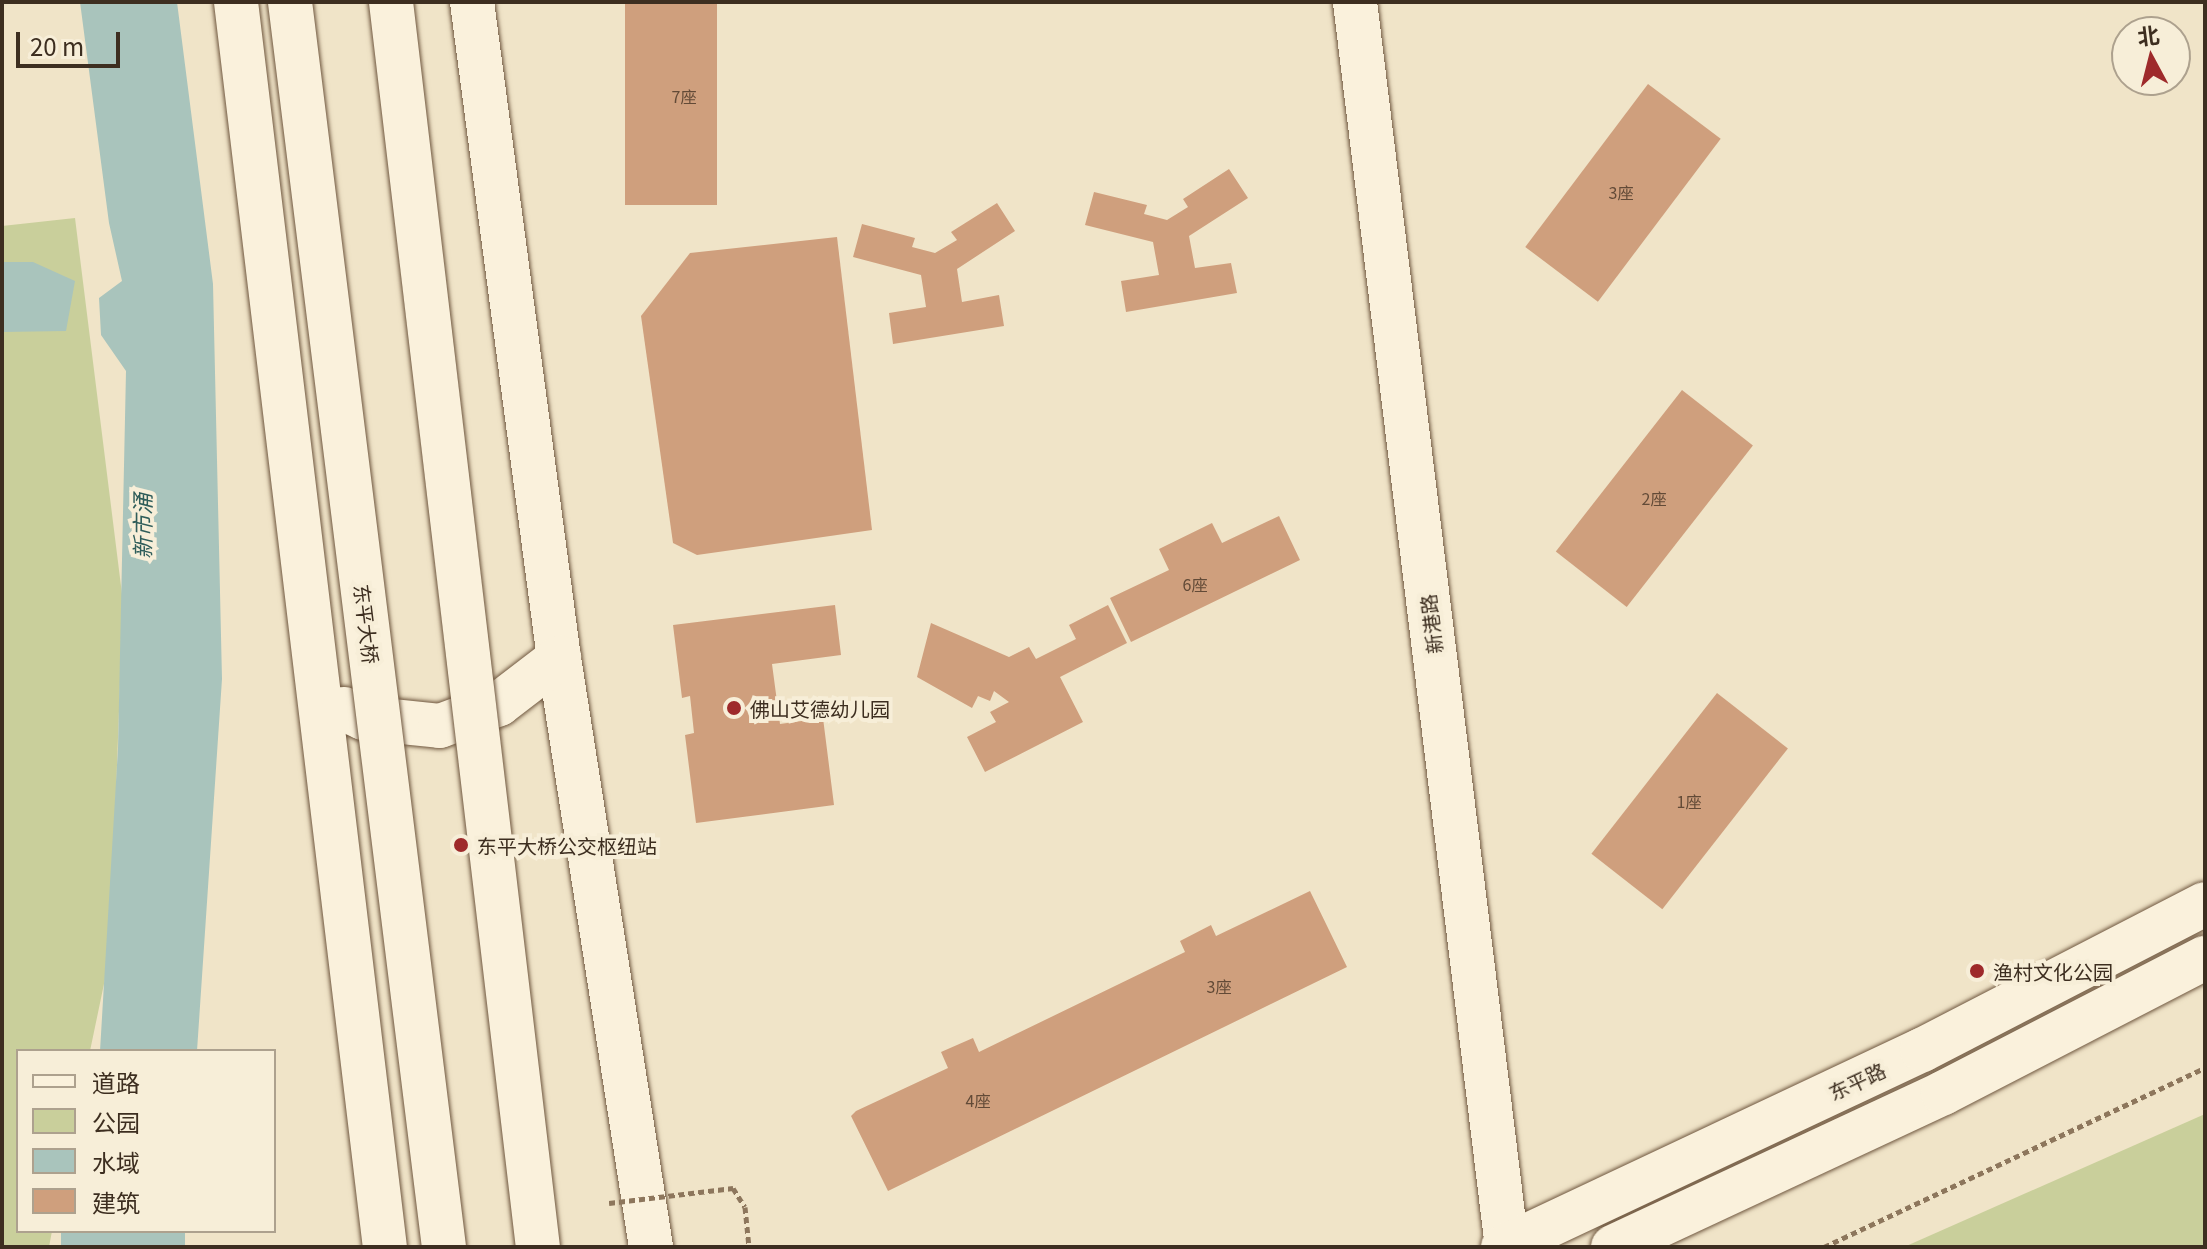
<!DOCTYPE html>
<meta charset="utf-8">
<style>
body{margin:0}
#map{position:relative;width:2207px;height:1249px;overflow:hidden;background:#f0e4c8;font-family:Georgia,"Noto Sans SC",serif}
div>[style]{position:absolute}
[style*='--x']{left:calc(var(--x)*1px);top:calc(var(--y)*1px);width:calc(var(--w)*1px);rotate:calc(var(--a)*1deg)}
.green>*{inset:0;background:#c9cf9b}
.water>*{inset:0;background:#a9c4bc;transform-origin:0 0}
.building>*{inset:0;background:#cf9f7d;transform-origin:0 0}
.path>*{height:5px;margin-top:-2.5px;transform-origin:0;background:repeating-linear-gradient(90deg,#8d765c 0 6px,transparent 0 10px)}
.roads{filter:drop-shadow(0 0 2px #6f573f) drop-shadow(0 0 2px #6f573f)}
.secondary>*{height:44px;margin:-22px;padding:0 22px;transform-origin:22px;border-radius:22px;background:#faf1dc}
.path-bridge>*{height:5px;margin-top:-2.5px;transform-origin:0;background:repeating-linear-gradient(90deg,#8d765c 0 6px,transparent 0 10px)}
.bridges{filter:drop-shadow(0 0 2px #6f573f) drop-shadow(0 0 2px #6f573f)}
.secondary-bridge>*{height:44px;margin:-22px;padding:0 22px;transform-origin:22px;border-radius:22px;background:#faf1dc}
.dots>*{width:22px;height:22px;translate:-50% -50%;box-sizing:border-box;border:4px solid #f7eed8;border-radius:50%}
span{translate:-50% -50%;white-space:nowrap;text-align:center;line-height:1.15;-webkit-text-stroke:8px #f7eed8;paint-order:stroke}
.number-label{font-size:16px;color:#624a37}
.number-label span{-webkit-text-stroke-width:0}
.street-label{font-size:20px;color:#3d2e20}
.poi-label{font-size:20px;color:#3d2e20}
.left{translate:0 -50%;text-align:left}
.water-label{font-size:22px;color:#2f5d5a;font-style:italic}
.frame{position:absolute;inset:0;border:4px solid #3d2e20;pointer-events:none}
.legend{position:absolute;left:16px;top:1049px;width:260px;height:184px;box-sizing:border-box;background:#f7eed8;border:2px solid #ada18e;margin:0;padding:10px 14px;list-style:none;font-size:24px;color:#3d2e20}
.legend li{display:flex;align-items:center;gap:16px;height:40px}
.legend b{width:40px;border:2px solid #ada18e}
.north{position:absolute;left:2111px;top:16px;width:80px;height:80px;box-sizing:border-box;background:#f7eed8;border:2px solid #ada18e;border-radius:50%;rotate:353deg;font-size:22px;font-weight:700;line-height:32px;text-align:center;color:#3d2e20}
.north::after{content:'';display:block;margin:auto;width:28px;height:36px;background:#9e2a2b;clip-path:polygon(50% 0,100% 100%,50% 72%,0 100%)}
.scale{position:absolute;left:16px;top:32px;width:104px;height:36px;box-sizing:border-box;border:4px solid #3d2e20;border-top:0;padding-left:10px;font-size:24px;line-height:28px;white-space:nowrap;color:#3d2e20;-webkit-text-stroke:6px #f7eed8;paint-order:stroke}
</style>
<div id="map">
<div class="green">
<i style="clip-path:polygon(75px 218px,123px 602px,110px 955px,90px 1051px,18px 1051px,18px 1231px,52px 1231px,49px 1247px,2px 1247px,2px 226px)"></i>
<i style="clip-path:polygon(2205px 1114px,2205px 1247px,1904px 1247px)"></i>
</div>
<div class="water">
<i style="clip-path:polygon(80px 2px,177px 2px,213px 284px,222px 679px,197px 1051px,100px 1051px,118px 748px,126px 371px,101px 335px,99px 298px,122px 281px,109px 223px)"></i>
<i style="clip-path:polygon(2px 262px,33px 262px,75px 281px,66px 331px,2px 332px)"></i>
<i style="left:61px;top:1231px;width:124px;height:16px"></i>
</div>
<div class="building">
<i style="left:625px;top:2px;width:92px;height:203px"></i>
<i style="left:1648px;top:84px;width:91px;height:204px;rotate:37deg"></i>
<i style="clip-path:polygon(1229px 169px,1248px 198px,1189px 236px,1195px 268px,1231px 263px,1237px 293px,1126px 312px,1121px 281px,1159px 275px,1153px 242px,1085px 225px,1094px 192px,1147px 205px,1144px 214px,1167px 220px,1188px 207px,1183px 199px)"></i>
<i style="clip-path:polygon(997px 203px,1015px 231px,957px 269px,962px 302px,999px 295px,1004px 326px,893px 344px,889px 313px,926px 307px,921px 275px,853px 257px,862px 224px,915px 238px,912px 247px,935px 253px,957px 240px,951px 232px)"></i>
<i style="clip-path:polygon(837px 237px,872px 530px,697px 555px,673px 543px,641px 316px,690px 253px)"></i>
<i style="left:1682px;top:390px;width:90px;height:205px;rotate:38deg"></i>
<i style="clip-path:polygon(1279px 516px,1300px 560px,1131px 642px,1110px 598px,1169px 570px,1159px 549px,1212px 523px,1222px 543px)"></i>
<i style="clip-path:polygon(835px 605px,841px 655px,772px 664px,780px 724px,823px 718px,834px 805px,696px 823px,685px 735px,694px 733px,690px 696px,682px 698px,673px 625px)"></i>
<i style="clip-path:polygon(1108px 605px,1127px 643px,1060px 677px,1083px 722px,985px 772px,967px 737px,996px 722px,990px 712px,1009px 702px,994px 691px,990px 701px,978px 696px,972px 708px,917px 677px,931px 623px,1009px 657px,1029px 647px,1036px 659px,1076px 639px,1069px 625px)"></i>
<i style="left:1717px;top:693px;width:90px;height:204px;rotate:38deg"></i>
<i style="clip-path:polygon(1310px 891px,1347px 967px,888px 1191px,851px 1116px,856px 1111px,948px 1068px,941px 1052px,973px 1038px,979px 1052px,1185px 952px,1180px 941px,1211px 925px,1216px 936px)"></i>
</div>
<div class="path">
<i style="--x:1824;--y:1247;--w:421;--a:-25.2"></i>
</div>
<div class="roads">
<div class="secondary">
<i style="--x:236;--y:2;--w:1254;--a:83.18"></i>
<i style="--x:472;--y:2;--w:662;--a:82.45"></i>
<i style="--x:559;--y:658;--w:596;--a:81.12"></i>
<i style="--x:1355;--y:2;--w:1254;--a:83.04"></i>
<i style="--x:344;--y:709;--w:21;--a:25"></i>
<i style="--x:363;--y:718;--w:77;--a:5.9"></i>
<i style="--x:440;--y:726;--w:63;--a:-20.4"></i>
<i style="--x:499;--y:704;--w:76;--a:-37.5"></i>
<i style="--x:1503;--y:1247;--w:463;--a:-25.2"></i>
<i style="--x:1922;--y:1050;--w:318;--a:-27.3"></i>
<i style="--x:1613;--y:1247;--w:364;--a:-25"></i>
<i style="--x:1943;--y:1093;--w:295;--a:-27.3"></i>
</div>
</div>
<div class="path-bridge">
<i style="--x:609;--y:1203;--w:125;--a:-6.9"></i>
<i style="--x:733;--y:1188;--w:22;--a:58"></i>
<i style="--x:745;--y:1207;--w:40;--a:84.3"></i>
</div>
<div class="bridges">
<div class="secondary-bridge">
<i style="--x:290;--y:2;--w:1254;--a:82.95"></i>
<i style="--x:391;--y:2;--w:1254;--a:83.27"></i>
</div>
</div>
<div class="dots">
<i style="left:734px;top:708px;background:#9e2a2b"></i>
<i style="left:461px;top:845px;background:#9e2a2b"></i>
<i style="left:1977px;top:971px;background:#9e2a2b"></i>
</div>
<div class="number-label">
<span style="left:684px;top:96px">7座</span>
<span style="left:1621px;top:192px">3座</span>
<span style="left:1654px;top:498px">2座</span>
<span style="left:1195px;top:584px">6座</span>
<span style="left:1689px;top:801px">1座</span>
<span style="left:1219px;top:986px">3座</span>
<span style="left:978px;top:1100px">4座</span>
</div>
<div class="street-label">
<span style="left:367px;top:624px;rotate:83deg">东平大桥</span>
<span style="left:1431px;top:624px;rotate:-97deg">新港路</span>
<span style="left:1857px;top:1081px;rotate:-25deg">东平路</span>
</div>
<div class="poi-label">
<span class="left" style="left:750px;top:708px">佛山艾德幼儿园</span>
<span class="left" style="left:477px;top:845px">东平大桥公交枢纽站</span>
<span class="left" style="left:1993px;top:971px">渔村文化公园</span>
</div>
<div class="water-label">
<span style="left:142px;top:526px;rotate:-90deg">新市涌</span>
</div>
<div class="frame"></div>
<ul class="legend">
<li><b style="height:10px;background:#faf1dc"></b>道路</li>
<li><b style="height:22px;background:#c9cf9b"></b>公园</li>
<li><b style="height:22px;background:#a9c4bc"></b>水域</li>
<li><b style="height:22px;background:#cf9f7d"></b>建筑</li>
</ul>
<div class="north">北</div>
<div class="scale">20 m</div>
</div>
